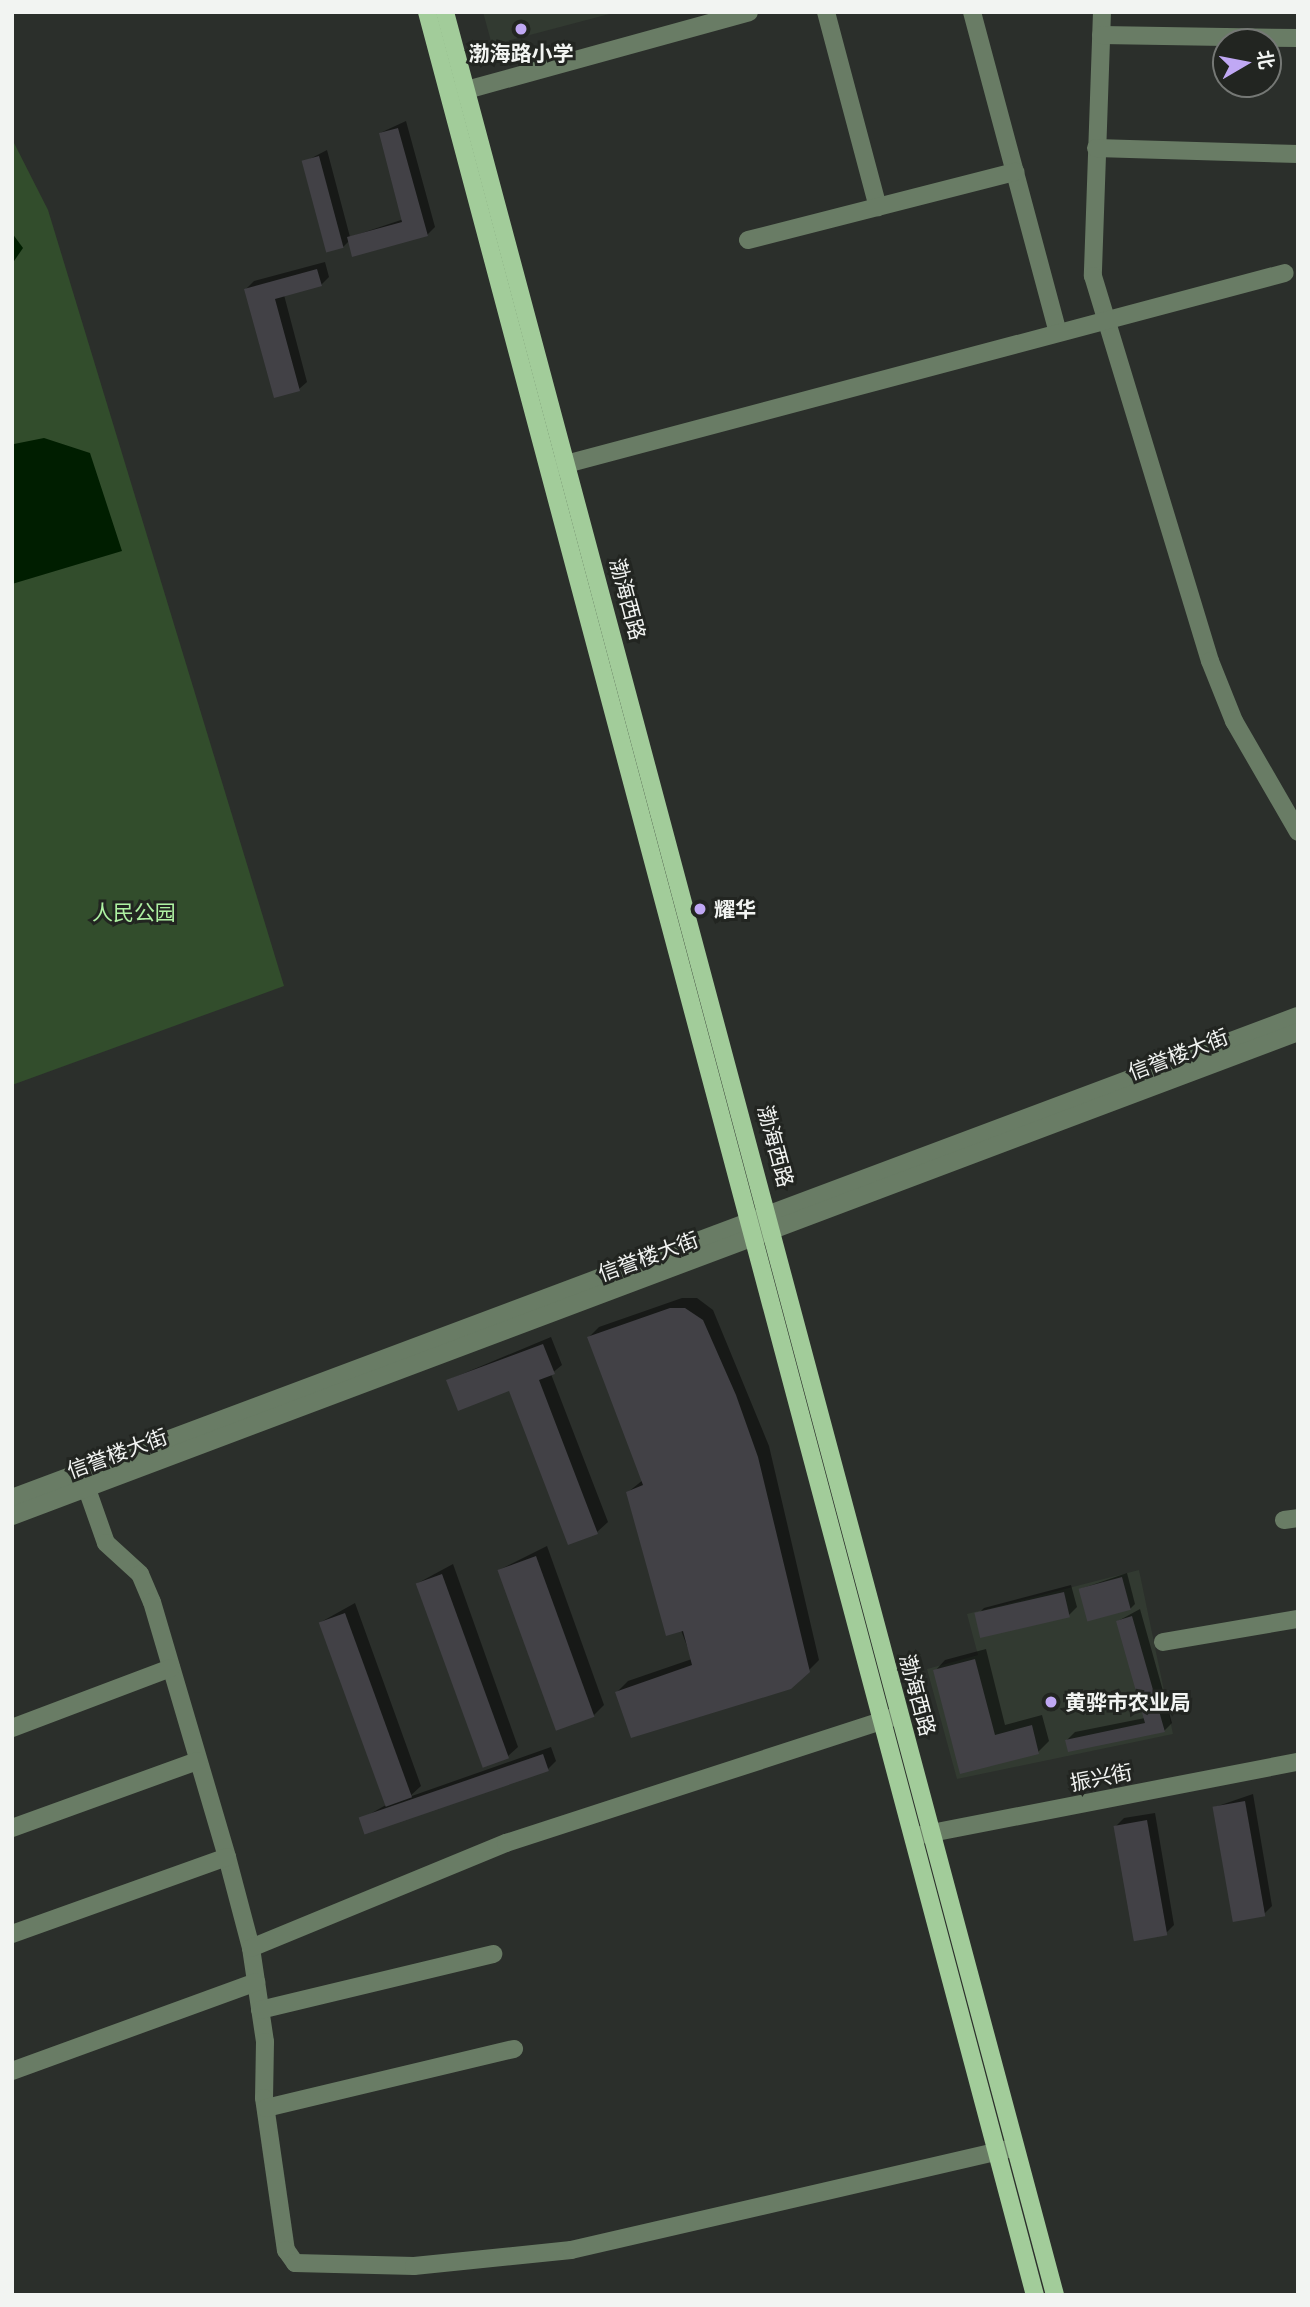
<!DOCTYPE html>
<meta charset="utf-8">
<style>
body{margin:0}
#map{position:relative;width:1310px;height:2307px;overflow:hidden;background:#2b2f2b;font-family:"Titillium Web","Noto Sans SC",sans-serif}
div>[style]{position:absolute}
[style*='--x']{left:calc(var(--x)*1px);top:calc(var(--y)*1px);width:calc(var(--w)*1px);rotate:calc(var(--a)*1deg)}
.built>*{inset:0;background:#323a31}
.green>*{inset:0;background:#324d2c}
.water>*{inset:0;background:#001e00}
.shadow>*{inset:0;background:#0007}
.building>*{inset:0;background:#424146;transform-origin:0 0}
.minor>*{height:18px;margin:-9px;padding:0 9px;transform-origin:9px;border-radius:9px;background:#697c65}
.major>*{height:18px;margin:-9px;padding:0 9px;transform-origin:9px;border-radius:9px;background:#a2cc9a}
.dots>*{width:19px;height:19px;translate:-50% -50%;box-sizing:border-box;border:4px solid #222521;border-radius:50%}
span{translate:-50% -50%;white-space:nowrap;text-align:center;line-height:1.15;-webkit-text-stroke:6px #222521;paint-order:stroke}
.poi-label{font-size:21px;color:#f2f4f2;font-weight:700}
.left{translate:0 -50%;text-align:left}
.street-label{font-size:21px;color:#f2f4f2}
.park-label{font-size:21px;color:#aef1a2}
.frame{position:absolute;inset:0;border:14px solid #f2f4f2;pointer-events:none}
.north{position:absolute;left:1212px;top:28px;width:70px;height:70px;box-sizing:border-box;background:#222521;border:2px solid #757875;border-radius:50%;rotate:80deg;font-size:19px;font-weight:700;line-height:28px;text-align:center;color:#f2f4f2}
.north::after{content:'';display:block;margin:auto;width:24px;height:32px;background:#c0a8f4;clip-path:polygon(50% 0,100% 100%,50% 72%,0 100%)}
</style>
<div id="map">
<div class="built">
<i style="clip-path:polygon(483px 12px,617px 12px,492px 45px)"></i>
<i style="clip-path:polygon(1139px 1570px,1173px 1734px,957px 1779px,927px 1669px,978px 1655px,967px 1614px)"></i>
</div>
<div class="green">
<i style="clip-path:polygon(12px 139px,48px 210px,284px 986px,12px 1085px)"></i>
</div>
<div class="water">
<i style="clip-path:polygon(12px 233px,23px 248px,12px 264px)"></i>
<i style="clip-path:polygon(12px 435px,14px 444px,44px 438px,90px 453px,122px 551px,12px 584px)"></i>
</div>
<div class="shadow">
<i style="clip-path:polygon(406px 121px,435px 227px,427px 235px,350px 240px,343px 247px,304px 162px,327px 150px,350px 237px,404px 219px,380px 133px)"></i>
<i style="clip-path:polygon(325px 262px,329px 277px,321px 285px,284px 295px,307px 382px,299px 389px,246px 289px,254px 281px)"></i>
<i style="clip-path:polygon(682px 1298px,697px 1298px,713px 1310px,769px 1446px,819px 1660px,808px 1671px,617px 1692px,628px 1681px,692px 1659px,628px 1492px,643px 1480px,589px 1337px,599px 1327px)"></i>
<i style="clip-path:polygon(551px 1337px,562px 1365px,551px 1374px,608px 1522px,597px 1532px,510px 1389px,448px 1380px)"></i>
<i style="clip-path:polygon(547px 1546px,604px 1705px,593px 1716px,499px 1570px)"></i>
<i style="clip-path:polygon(453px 1564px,518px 1747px,507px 1757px,418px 1583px)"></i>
<i style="clip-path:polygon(1127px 1573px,1135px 1604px,1130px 1609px,1080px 1589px)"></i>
<i style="clip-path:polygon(1071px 1585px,1077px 1607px,1069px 1615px,977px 1615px,984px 1608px)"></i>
<i style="clip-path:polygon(355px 1603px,421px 1786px,409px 1797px,551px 1747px,556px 1761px,548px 1769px,361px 1819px,386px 1805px,321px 1622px)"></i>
<i style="clip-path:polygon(1140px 1609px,1172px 1723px,1164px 1731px,1067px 1740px,1075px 1732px,1145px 1718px,1118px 1621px)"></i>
<i style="clip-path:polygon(986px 1649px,1005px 1725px,1042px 1715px,1049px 1741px,1038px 1752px,961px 1772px,935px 1671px,945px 1660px)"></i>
<i style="clip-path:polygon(1253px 1794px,1272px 1906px,1264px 1914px,1215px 1807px)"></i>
<i style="clip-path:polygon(1155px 1813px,1174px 1925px,1166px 1933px,1116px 1826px,1124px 1818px)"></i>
</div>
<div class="building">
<i style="clip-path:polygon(398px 128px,428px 236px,352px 257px,347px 237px,402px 222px,379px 133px)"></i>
<i style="left:319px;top:156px;width:95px;height:18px;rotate:75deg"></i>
<i style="clip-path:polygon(317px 269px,322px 286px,275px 299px,300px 391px,274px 398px,244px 289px)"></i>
<i style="clip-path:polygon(670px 1308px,685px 1308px,703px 1320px,736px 1395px,758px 1457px,810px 1672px,791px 1689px,631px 1738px,615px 1692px,692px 1665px,683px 1631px,666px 1636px,626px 1492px,643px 1485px,587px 1337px)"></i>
<i style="clip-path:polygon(543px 1344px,555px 1374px,539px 1380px,598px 1534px,568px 1545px,509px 1391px,458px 1411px,446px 1380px)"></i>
<i style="left:536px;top:1556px;width:171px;height:41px;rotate:70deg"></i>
<i style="left:442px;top:1574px;width:196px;height:28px;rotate:70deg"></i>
<i style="left:1122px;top:1577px;width:34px;height:45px;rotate:75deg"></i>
<i style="left:1064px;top:1592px;width:26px;height:92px;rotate:77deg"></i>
<i style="left:345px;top:1613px;width:196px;height:28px;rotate:70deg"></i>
<i style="clip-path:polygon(1132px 1616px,1165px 1732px,1068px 1752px,1065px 1740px,1145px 1723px,1116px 1621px)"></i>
<i style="clip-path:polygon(975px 1659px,995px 1735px,1032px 1725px,1039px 1754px,960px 1774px,933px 1670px)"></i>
<i style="left:543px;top:1754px;width:18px;height:195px;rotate:71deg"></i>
<i style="left:1245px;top:1801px;width:117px;height:33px;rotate:80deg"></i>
<i style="left:1147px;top:1820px;width:117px;height:34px;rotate:80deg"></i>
</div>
<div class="minor">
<i style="--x:826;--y:12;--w:202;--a:75.1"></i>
<i style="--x:972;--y:12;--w:329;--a:75"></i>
<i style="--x:1102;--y:12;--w:264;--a:92"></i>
<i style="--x:1093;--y:276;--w:402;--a:73.1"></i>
<i style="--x:1210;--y:661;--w:65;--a:68.2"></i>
<i style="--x:1234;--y:721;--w:128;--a:60"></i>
<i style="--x:1101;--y:35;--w:197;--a:0.9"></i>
<i style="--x:452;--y:94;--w:308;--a:-15.4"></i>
<i style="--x:1096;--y:148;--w:202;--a:1.7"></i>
<i style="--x:748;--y:240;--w:276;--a:-14.3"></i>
<i style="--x:551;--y:468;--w:759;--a:-14.88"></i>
<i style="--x:81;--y:1472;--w:75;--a:70.6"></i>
<i style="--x:106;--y:1543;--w:46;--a:42.4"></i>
<i style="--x:140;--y:1574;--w:30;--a:67"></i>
<i style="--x:152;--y:1602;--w:266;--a:73.6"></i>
<i style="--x:227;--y:1857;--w:94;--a:75.2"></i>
<i style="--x:251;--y:1948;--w:95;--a:81.5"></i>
<i style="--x:265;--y:2042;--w:56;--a:91"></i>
<i style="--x:264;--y:2098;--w:154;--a:81.8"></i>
<i style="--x:286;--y:2250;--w:16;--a:55"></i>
<i style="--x:295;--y:2263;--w:119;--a:1.4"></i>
<i style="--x:414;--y:2266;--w:158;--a:-5.8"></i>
<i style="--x:571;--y:2250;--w:453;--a:-13"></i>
<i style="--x:12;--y:1498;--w:1373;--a:-20.55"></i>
<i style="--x:12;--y:1516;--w:1374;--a:-20.62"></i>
<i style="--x:1284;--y:1520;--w:14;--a:-8"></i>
<i style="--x:1163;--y:1642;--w:137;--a:-9.7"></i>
<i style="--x:12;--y:1728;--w:170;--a:-20.7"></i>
<i style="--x:12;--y:1828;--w:197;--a:-19.9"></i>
<i style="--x:916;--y:1836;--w:389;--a:-11"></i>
<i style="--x:12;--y:1934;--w:228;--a:-19.7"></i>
<i style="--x:251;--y:1948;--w:276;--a:-22.4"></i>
<i style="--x:506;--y:1843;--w:410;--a:-18"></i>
<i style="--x:260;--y:2010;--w:240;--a:-13.5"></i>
<i style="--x:12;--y:2071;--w:260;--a:-20"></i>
<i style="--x:266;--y:2108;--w:255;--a:-13.4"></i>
</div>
<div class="major">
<i style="--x:427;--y:12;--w:2363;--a:75.09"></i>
<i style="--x:445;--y:12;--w:2363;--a:75.04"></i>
</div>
<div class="dots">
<i style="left:521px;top:29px;background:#c0a8f4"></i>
<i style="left:700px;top:909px;background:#c0a8f4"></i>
<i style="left:1051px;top:1702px;background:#c0a8f4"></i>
</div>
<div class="poi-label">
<span style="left:521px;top:53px">渤海路小学</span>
<span class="left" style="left:714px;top:909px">耀华</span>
<span class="left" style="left:1065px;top:1702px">黄骅市农业局</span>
</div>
<div class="street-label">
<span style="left:628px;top:599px;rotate:75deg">渤海西路</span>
<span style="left:1178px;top:1054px;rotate:-21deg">信誉楼大街</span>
<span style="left:776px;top:1146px;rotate:75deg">渤海西路</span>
<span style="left:648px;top:1256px;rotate:-20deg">信誉楼大街</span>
<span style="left:117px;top:1453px;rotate:-20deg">信誉楼大街</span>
<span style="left:918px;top:1695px;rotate:75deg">渤海西路</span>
<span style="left:1101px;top:1777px;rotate:-11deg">振兴街</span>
</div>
<div class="park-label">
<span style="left:134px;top:912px">人民公园</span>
</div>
<div class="frame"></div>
<div class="north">北</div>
</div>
